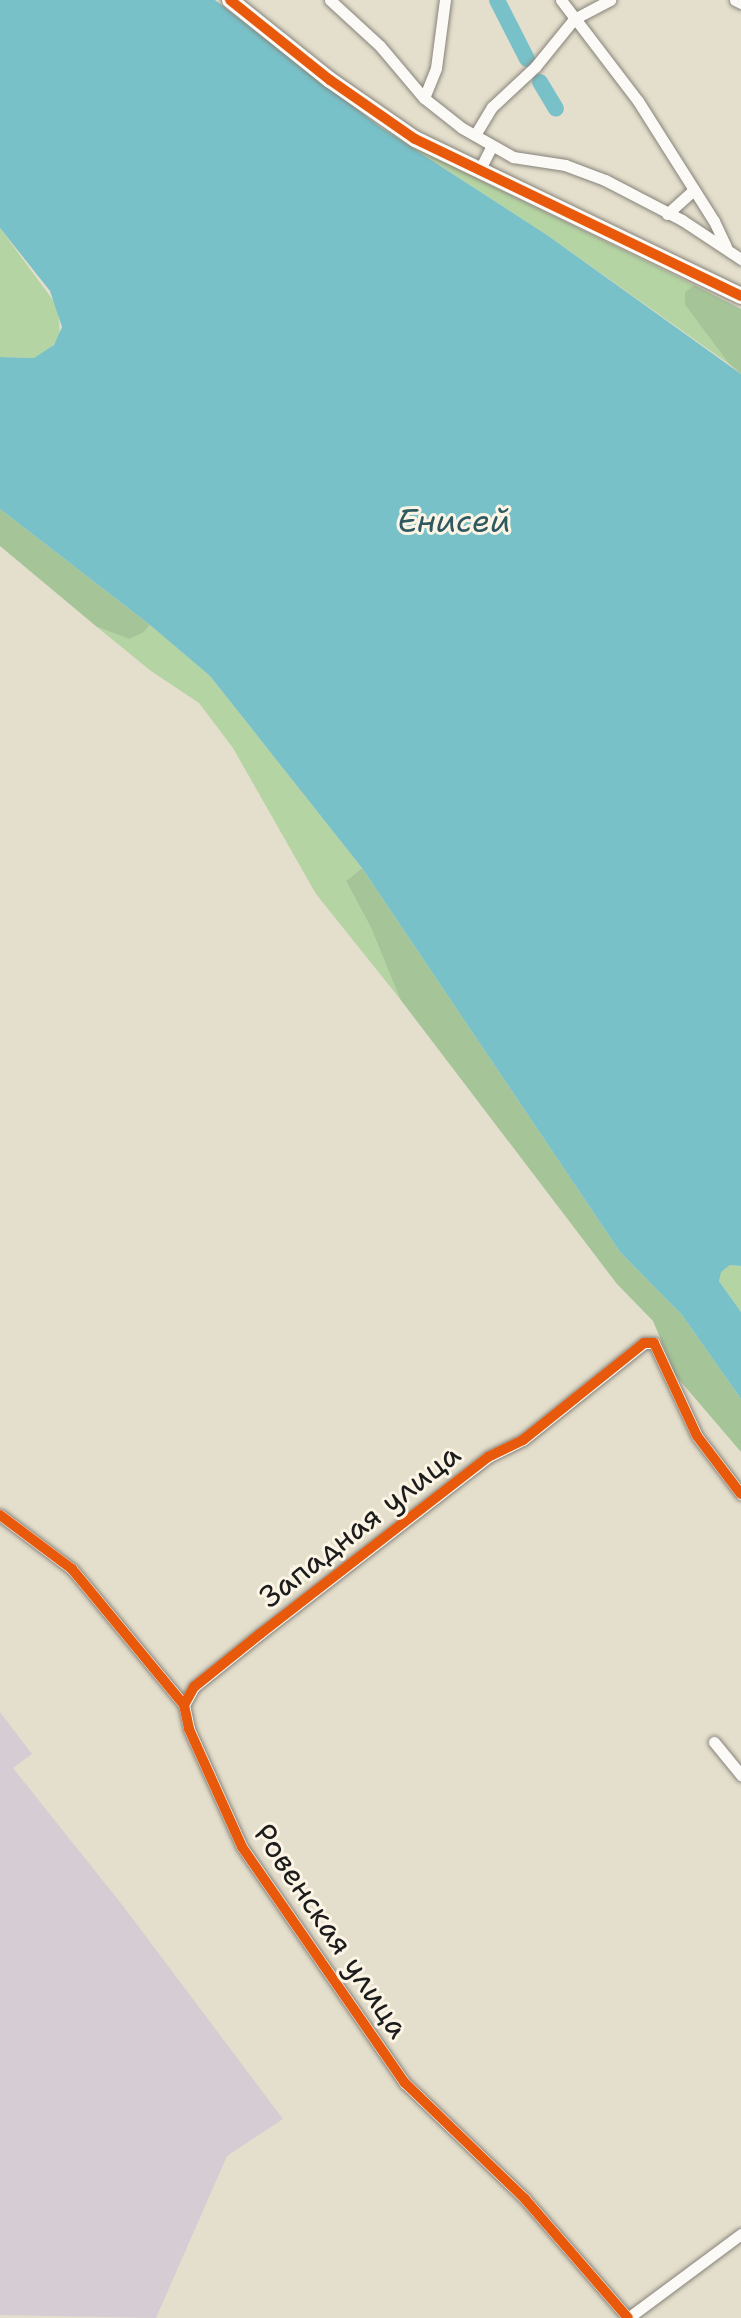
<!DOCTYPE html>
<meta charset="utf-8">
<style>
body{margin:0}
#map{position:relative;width:741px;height:2318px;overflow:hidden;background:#e4decc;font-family:"Shantell Sans",sans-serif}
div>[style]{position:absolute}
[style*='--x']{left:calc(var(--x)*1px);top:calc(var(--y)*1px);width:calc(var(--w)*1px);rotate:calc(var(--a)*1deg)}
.industrial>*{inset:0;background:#d5cdd3}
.green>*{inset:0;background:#b5d4a3}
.forest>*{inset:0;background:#a5c599}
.water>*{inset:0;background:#78c1c9}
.river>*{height:16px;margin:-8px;padding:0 8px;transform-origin:8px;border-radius:8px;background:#78c1c9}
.roads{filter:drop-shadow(0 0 2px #86837a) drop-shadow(0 0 2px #86837a)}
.street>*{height:11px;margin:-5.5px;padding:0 5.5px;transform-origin:5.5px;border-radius:5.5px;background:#fbfaf7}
.secondary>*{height:16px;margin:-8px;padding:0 8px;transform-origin:8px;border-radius:8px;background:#fbfaf7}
.cycleway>*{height:10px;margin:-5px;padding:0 5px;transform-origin:5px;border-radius:5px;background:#e8590c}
span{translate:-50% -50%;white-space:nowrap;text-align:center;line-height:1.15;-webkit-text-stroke:6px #fcf5e5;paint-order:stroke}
.street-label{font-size:30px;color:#1c1c1c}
.water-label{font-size:32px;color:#2e5961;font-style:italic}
</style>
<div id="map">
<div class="industrial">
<i style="clip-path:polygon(0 1712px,32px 1754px,13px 1768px,123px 1906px,283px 2119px,227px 2156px,156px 2318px,0 2315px)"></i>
</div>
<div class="green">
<i style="clip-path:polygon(380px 127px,468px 174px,694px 285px,685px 292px,685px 305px,729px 364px,547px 235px)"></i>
<i style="clip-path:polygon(0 228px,58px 307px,60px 336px,48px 352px,34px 358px,0 357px)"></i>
<i style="clip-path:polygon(150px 625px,210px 676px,362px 868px,346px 881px,371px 928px,400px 999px,316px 894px,233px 748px,199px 703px,151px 671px,97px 627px,129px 639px,143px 633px)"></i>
<i style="clip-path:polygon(730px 1265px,741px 1266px,741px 1312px,719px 1281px,720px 1272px)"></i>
</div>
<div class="forest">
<i style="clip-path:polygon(694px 285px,741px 309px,741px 374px,729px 364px,685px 305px,685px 292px)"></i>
<i style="clip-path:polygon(0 509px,150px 625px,143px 633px,129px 639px,97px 627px,0 546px)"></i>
<i style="clip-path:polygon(362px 868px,620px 1252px,682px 1315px,741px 1399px,741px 1452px,676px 1376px,653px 1321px,617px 1284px,400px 999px,371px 928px,346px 881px)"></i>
</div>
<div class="water">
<i style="clip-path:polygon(0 0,215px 0,380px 127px,547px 235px,741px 374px,741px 1266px,730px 1265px,721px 1272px,719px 1281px,741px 1312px,741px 1399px,682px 1315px,620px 1252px,362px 868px,210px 676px,150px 625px,0 509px,0 357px,34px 358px,54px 345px,62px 327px,50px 291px,0 228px)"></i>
</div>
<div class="river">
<i style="--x:497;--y:0;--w:66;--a:63"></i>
<i style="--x:540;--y:82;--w:31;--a:59"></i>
</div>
<div class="roads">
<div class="street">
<i style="--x:330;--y:0;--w:68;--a:42.6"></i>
<i style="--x:380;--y:46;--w:68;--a:49.8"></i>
<i style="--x:424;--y:98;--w:48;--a:38.3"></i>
<i style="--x:462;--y:128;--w:59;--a:29.6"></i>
<i style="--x:513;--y:157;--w:53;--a:8.7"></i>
<i style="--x:565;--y:165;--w:43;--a:20.6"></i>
<i style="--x:605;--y:180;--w:87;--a:27.5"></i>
<i style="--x:682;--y:220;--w:71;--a:33.5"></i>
<i style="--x:561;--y:0;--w:127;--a:52.7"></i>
<i style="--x:638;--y:101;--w:142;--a:57.7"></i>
<i style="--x:714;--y:221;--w:29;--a:65"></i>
<i style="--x:735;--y:0;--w:7;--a:27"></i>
<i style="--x:424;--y:98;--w:32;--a:-68"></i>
<i style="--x:436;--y:68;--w:69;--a:-82.5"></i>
<i style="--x:475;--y:135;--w:33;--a:-59"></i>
<i style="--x:492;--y:107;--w:59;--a:-42.9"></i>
<i style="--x:535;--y:67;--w:62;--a:-50.9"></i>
<i style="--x:574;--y:19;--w:41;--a:-27.8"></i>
<i style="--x:479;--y:171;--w:28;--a:-63"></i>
<i style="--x:667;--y:214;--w:36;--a:-42"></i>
<i style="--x:0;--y:1515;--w:90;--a:36.9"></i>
<i style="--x:72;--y:1569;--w:176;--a:50.5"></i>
<i style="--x:184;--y:1705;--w:25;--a:78"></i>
<i style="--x:189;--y:1729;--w:129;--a:65.8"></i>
<i style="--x:242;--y:1847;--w:287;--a:55.4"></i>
<i style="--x:405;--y:2083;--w:167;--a:44"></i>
<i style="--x:525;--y:2199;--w:157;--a:49.1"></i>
<i style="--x:184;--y:1705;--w:21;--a:-61"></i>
<i style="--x:194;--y:1687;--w:85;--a:-38.8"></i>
<i style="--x:260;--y:1634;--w:289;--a:-37.8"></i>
<i style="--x:488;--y:1457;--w:39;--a:-26"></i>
<i style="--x:523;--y:1440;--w:155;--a:-38.7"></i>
<i style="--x:644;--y:1343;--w:10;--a:0"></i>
<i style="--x:654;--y:1343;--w:102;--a:65.2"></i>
<i style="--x:697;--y:1436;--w:73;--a:52.8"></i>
<i style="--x:714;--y:1742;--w:43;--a:50.7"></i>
<i style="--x:628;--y:2318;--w:141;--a:-36.6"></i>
</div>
<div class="secondary">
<i style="--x:230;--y:0;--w:128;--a:38.7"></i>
<i style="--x:330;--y:80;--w:103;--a:34.8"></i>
<i style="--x:415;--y:139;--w:362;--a:25.7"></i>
</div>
</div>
<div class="cycleway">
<i style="--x:230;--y:0;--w:128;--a:38.7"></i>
<i style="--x:330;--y:80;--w:103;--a:34.8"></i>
<i style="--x:415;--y:139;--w:362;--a:25.7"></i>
<i style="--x:0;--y:1515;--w:90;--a:36.9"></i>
<i style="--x:72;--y:1569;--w:176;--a:50.5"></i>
<i style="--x:184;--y:1705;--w:25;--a:78"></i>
<i style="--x:189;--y:1729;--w:129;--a:65.8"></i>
<i style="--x:242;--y:1847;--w:287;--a:55.4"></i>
<i style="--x:405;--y:2083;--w:167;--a:44"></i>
<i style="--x:525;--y:2199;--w:157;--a:49.1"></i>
<i style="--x:184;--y:1705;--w:21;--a:-61"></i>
<i style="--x:194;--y:1687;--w:85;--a:-38.8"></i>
<i style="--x:260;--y:1634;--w:289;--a:-37.8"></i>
<i style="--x:488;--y:1457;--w:39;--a:-26"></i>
<i style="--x:523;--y:1440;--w:155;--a:-38.7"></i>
<i style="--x:644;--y:1343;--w:10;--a:0"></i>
<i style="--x:654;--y:1343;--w:102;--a:65.2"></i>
<i style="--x:697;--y:1436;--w:73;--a:52.8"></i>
</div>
<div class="street-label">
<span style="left:360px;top:1526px;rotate:-38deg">Западная улица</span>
<span style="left:331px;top:1931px;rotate:56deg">Ровенская улица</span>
</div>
<div class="water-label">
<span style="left:454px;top:521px">Енисей</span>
</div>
</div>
